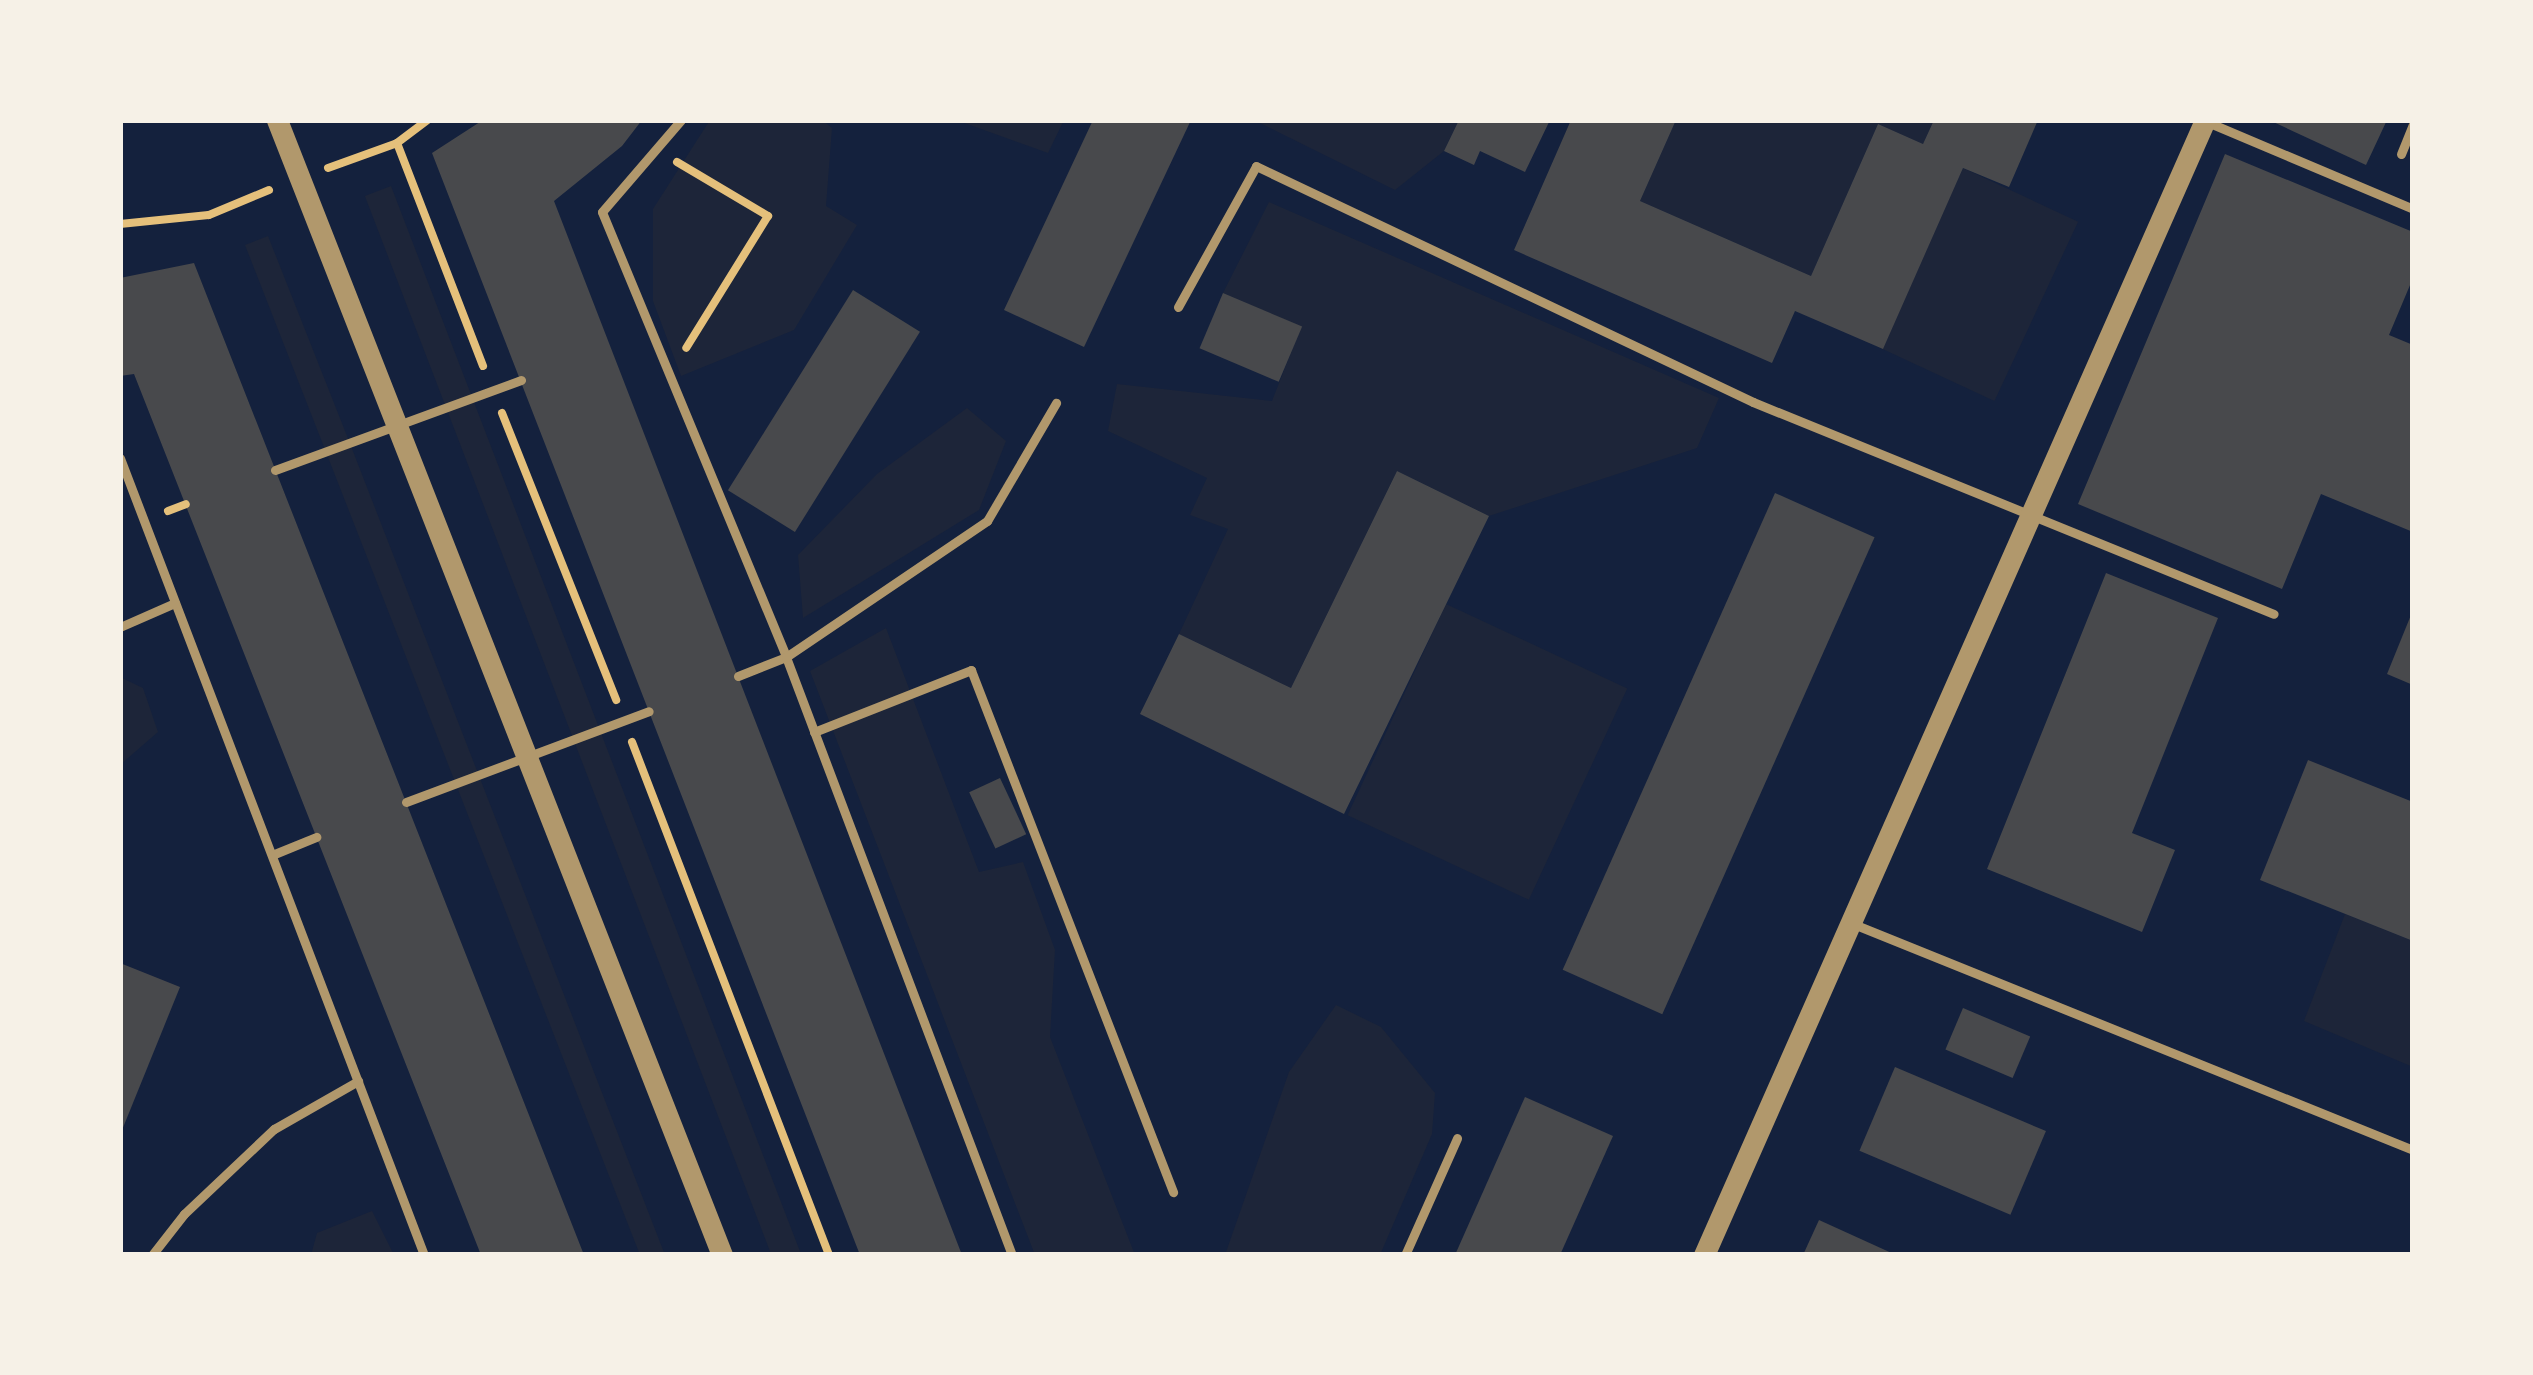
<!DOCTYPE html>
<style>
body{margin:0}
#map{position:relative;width:2533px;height:1375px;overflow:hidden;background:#14213d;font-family:"Crimson Pro",serif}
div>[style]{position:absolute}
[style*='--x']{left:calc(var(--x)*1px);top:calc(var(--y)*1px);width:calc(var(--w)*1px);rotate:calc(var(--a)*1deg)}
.green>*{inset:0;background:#1d2539;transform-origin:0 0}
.building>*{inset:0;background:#48494c;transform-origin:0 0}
.path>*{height:8px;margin:-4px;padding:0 4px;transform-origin:4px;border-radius:4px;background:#e5c07b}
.service>*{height:9px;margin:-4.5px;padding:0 4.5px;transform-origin:4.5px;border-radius:4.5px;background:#b1986c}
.tertiary>*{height:21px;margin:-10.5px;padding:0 10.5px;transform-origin:10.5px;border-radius:10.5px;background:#b1986c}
span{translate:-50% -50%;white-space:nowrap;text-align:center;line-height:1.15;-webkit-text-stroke:12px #f6f1e7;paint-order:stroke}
.frame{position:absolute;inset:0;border:123px solid #f6f1e7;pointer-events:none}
</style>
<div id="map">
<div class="green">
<i style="clip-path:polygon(710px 120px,822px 120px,832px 128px,826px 206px,857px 225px,794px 330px,681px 376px,653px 301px,653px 209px)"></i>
<i style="clip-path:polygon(956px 120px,1064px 120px,1048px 153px)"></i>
<i style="clip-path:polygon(1254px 120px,1459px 120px,1444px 151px,1395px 190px)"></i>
<i style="clip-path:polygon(1676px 120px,1934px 120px,1923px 144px,1878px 124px,1811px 276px,1640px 201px)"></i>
<i style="left:1963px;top:168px;width:127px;height:198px;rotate:25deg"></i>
<i style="left:391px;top:186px;width:1148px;height:28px;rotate:69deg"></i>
<i style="clip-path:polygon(1269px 202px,1719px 398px,1697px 448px,1489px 516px,1397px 471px,1291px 688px,1179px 634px,1228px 529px,1190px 515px,1207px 478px,1108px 431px,1117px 384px,1272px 401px,1301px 327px,1223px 293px)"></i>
<i style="clip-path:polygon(268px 236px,349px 441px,665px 1255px,640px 1255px,245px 245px)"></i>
<i style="clip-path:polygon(967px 408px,1006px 441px,979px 510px,803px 618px,798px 555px,877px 474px)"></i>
<i style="left:1446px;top:604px;width:200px;height:233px;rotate:25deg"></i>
<i style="clip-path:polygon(886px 628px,979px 872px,1023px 862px,1055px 950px,1050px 1037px,1135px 1255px,1035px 1255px,810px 671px)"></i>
<i style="clip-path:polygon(120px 677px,143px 688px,158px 732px,120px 765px)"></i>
<i style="clip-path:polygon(2345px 914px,2413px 941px,2413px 1067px,2304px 1021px)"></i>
<i style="clip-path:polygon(1336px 1005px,1381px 1027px,1435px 1093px,1432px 1134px,1380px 1255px,1225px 1255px,1289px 1072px)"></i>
<i style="clip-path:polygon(372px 1211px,394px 1255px,311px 1255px,317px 1233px)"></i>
</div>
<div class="building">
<i style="clip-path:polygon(483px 120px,642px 120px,622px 146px,554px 201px,962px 1255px,860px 1255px,432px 153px)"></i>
<i style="clip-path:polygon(1093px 120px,1191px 120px,1084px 347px,1004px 310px)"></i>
<i style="clip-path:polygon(1459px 120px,1550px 120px,1525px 172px,1480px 151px,1474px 165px,1444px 151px)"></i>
<i style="clip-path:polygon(1571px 120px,1676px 120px,1640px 201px,1811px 276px,1878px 124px,1923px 144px,1934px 120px,2038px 120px,2009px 187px,1963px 168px,1883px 349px,1795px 311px,1772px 363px,1514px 250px)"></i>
<i style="clip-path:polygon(2269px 120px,2387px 120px,2366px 165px)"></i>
<i style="clip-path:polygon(2225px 154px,2413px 232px,2413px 278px,2389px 335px,2413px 345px,2413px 532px,2321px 494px,2282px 589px,2078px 504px)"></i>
<i style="clip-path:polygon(194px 263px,584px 1255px,481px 1255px,134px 374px,120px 376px,120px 278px)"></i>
<i style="left:853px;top:290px;width:79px;height:236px;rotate:32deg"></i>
<i style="left:1223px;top:293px;width:86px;height:60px;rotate:23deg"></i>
<i style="clip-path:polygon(1397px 471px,1489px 516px,1344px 814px,1140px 714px,1179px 634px,1291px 688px)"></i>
<i style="left:1775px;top:493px;width:109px;height:522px;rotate:24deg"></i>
<i style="clip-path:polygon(2106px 573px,2218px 618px,2132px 833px,2175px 850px,2142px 932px,1987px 869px)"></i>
<i style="clip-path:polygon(2413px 610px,2413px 685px,2387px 674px)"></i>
<i style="clip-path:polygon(2308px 760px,2413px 802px,2413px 941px,2260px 880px)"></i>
<i style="left:1000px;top:778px;width:62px;height:34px;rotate:65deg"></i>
<i style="clip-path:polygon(120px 963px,180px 987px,120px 1135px)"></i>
<i style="left:1963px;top:1008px;width:73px;height:45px;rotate:23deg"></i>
<i style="left:1895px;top:1067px;width:164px;height:91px;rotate:23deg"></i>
<i style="clip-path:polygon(1525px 1097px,1613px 1136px,1560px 1255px,1455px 1255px)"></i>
<i style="clip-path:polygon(1819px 1220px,1896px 1255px,1803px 1255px)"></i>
</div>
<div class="path">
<i style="--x:397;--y:143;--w:239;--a:68.9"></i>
<i style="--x:677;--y:162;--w:106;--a:30.7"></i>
<i style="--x:768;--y:216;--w:155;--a:121.8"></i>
<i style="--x:328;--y:168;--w:73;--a:-19.9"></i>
<i style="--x:397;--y:143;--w:39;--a:-37"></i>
<i style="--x:120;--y:224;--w:89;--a:-5.8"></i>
<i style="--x:209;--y:215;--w:65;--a:-22.6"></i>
<i style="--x:502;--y:413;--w:309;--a:68.3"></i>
<i style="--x:168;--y:511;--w:19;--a:-21"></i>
<i style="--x:632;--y:742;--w:550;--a:68.99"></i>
</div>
<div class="service">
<i style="--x:681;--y:120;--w:121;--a:130.7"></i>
<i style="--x:602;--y:212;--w:482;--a:67.5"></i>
<i style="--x:786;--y:657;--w:639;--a:69.3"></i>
<i style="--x:2205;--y:121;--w:226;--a:22.9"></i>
<i style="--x:2401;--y:154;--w:31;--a:-68"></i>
<i style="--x:1178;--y:307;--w:161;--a:-61"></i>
<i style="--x:1256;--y:166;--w:550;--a:25.4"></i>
<i style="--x:1753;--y:402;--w:562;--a:22.14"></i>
<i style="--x:120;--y:458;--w:853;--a:69.12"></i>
<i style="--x:275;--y:470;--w:262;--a:-20.1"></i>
<i style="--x:120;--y:627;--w:60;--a:-23.6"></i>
<i style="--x:738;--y:676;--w:52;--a:-21.6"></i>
<i style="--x:786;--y:657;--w:243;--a:-34.1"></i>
<i style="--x:987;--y:521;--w:137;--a:-59.7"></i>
<i style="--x:814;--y:732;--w:169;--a:-21.5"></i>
<i style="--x:971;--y:670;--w:560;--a:68.84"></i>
<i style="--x:406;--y:802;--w:259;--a:-20.5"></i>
<i style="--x:272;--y:855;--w:48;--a:-22.2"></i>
<i style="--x:1851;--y:923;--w:606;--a:21.99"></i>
<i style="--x:152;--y:1255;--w:52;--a:-52"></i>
<i style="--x:184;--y:1214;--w:124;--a:-43.4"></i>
<i style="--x:274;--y:1129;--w:97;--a:-29.7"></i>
<i style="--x:1405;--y:1255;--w:128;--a:-66"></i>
</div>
<div class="tertiary">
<i style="--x:277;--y:120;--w:1219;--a:68.59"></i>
<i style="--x:1704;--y:1255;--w:1241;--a:-66.18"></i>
</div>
<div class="frame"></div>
</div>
